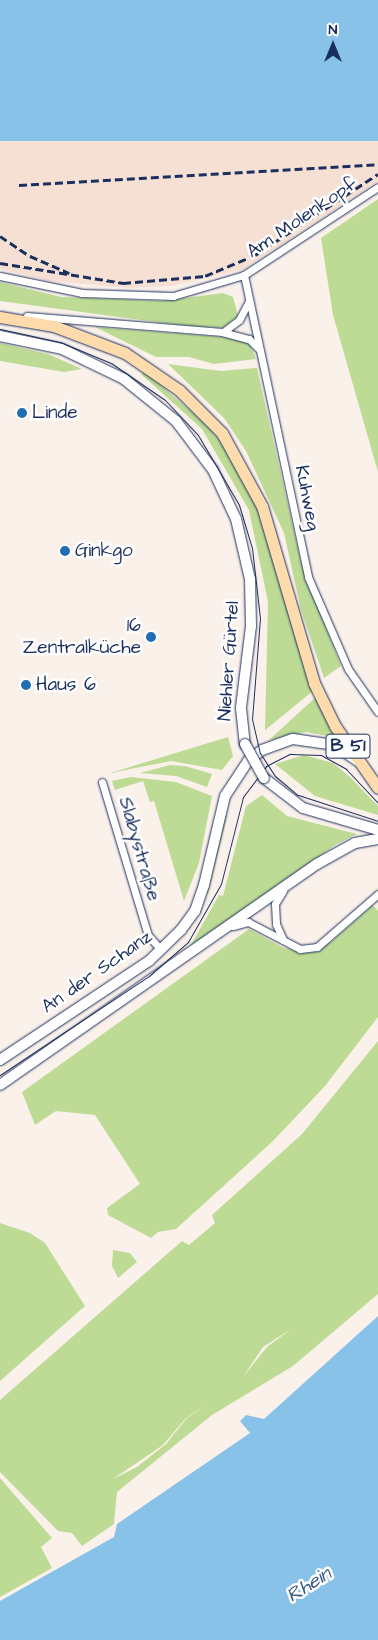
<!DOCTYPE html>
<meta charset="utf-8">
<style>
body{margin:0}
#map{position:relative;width:378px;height:1640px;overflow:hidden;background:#fbf1eb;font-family:"Architects Daughter",sans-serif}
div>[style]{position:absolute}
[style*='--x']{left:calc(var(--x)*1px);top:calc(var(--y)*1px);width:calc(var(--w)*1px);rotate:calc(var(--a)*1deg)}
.built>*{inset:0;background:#f6e0d4}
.green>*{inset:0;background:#bddb94}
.water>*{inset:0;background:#89c2e8;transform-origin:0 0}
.roads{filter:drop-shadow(0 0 1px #1b2f5e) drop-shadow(0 0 1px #1b2f5e)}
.street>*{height:7px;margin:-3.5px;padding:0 3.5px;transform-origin:3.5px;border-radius:3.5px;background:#fff}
.secondary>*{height:10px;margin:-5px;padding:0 5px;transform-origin:5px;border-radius:5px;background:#fff}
.primary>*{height:11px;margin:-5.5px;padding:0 5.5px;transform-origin:5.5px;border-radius:5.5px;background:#fedbac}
.tram>*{height:1px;margin:-0.5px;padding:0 0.5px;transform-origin:0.5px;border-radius:0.5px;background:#1b2f5e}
.rail>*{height:2.5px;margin-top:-1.25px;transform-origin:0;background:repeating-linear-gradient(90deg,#1b2f5e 0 8px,transparent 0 12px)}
.bridges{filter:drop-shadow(0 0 1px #1b2f5e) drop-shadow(0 0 1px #1b2f5e)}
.secondary-bridge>*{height:10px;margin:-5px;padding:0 5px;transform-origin:5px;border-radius:5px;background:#fff}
.dots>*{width:14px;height:14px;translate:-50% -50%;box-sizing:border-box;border:2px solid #fff;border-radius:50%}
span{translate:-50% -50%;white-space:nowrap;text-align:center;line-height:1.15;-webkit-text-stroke:5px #fff;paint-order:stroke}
.shield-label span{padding:1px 4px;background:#fff;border:1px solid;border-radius:4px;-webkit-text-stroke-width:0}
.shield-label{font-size:18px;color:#1b2f5e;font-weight:700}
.street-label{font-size:19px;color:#1b2f5e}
.poi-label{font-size:19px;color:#1b2f5e}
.left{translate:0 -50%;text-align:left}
.right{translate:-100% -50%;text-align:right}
.water-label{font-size:20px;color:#3c5b87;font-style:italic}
.north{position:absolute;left:308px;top:20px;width:50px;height:50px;-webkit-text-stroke:4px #fff;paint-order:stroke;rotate:0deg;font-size:14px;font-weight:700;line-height:20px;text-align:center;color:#1b2f5e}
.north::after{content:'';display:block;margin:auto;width:18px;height:22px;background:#1b2f5e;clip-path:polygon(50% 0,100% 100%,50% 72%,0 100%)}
</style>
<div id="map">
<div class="built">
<i style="clip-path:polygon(378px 122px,378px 181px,244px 269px,172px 286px,130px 288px,49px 281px,0 269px,0 141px)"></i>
</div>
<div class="green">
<i style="clip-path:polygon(378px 199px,378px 472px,333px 315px,321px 238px)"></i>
<i style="clip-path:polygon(0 282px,61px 297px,162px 301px,223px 293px,233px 297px,238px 316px,223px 328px,186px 326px,0 301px)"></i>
<i style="clip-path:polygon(95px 327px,234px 338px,250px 344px,256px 359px,214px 364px,189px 357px,156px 357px)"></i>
<i style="clip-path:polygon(0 343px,48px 354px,82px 369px,64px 372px,0 361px)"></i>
<i style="clip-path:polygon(168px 364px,221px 371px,257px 368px,302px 567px,341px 666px,324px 678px,301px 610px,284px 533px,246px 451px,224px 418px)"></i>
<i style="clip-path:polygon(144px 371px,207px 425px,228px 451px,257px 505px,313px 691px,265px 730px,268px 602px,249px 510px,202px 429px,141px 374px)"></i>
<i style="clip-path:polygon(317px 696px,338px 738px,306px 732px,269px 740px)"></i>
<i style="clip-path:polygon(228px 737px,233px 756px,222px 770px,171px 761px,110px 773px)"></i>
<i style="clip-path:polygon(304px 755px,333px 763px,350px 777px,378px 806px,378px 815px,315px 796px,275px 764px)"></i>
<i style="clip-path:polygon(170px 765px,185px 766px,212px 774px,207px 787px,176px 776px,140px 773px)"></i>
<i style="clip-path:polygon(131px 777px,176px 782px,212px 796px,199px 863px,184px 901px,154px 801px,150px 802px,143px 781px,115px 790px,112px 781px)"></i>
<i style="clip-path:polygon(262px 795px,287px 816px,357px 834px,335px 845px,187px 952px,219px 895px,223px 896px,246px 806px)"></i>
<i style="clip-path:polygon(223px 815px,227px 816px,208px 894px,205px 893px)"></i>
<i style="clip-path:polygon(373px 905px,378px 911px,378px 1017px,325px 1086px,273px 1141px,176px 1229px,158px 1232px,151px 1238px,108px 1215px,107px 1208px,140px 1184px,95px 1115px,56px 1111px,35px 1125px,22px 1092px,249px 929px,284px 948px,307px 953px,331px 942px)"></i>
<i style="clip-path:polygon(evenodd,378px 1041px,378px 1294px,293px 1366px,212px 1415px,117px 1492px,114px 1524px,82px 1546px,72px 1533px,58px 1531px,0 1472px,0 1400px,182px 1241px,189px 1245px,215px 1223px,212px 1215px,302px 1134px,378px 1041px,291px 1329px,267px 1347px,243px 1377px,263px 1347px,291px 1329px,378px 1041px,209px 1402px,186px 1419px,166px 1444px,137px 1467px,113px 1479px,163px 1445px,185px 1419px,209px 1402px)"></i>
<i style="clip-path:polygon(0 1223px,30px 1233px,45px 1243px,85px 1306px,0 1381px)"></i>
<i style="clip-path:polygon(113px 1250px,130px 1253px,137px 1262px,118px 1278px,112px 1266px)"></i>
<i style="clip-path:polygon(0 1478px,52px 1538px,41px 1547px,52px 1568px,0 1597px)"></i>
</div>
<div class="water">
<i style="left:0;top:0;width:378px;height:141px"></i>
<i style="clip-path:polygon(378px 1316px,378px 1640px,0 1640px,0 1601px,114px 1537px,117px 1524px,250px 1433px,240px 1421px,246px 1415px,264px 1419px)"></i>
</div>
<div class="roads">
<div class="street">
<i style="--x:244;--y:275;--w:309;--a:78"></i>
<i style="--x:308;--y:577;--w:100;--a:66.5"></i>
<i style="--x:348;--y:669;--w:52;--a:55.1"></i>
<i style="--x:0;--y:276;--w:84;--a:11.7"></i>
<i style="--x:82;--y:293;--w:91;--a:1.9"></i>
<i style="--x:173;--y:296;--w:74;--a:-16.5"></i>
<i style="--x:244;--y:275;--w:160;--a:-33.3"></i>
<i style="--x:27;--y:316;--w:196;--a:4.7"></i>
<i style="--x:222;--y:332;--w:28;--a:15"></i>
<i style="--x:249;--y:339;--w:13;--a:45"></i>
<i style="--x:223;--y:332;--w:20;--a:-37"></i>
<i style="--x:239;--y:320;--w:21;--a:-62"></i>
<i style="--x:102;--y:782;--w:160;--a:73.3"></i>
<i style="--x:148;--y:935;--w:20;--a:49"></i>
<i style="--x:283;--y:891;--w:15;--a:122"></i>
<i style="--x:275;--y:904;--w:20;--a:87"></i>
<i style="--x:276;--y:924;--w:17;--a:66"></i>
<i style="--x:233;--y:926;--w:16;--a:-15"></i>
<i style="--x:248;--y:922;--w:59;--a:27.4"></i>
<i style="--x:300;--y:949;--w:17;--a:-7"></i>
<i style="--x:317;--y:947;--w:81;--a:-41"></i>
</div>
<div class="secondary">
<i style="--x:0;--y:336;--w:63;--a:11.8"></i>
<i style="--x:62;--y:349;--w:69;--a:25.8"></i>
<i style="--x:124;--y:379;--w:67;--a:38.9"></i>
<i style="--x:176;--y:421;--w:61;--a:52.9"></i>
<i style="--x:213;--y:470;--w:54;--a:64.9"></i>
<i style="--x:236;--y:519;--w:62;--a:76.9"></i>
<i style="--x:250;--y:579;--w:47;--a:88.8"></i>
<i style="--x:251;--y:626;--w:83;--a:97"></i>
<i style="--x:241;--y:708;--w:36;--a:84"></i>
<i style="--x:264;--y:778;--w:49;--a:37.6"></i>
<i style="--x:303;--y:808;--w:78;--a:16.3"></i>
<i style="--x:0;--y:1060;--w:179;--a:-33.6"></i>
<i style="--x:149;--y:961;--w:45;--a:-44.1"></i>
<i style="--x:181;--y:930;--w:24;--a:-54"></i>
<i style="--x:195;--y:911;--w:28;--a:-71"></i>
<i style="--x:204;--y:885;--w:91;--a:-76.7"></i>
<i style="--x:225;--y:796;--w:42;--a:-56.7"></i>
<i style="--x:248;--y:761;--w:18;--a:-38"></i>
<i style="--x:262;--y:750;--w:33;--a:-20"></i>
<i style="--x:293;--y:739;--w:41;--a:8.3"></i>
<i style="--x:334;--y:745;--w:29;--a:34"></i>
<i style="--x:0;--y:1085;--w:386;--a:-34.9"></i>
<i style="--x:317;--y:864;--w:43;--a:-28.9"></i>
<i style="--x:355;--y:843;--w:23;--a:-10"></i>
</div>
<div class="primary">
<i style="--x:0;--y:317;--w:55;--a:9.5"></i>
<i style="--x:54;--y:326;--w:76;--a:20.8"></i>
<i style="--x:125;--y:353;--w:65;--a:34.4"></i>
<i style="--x:179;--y:390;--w:61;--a:45"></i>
<i style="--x:222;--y:433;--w:83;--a:61.3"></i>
<i style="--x:262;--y:506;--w:184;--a:73.6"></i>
<i style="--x:314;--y:683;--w:48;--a:64"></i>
<i style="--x:335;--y:726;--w:75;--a:55.3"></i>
</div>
</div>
<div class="tram">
<i style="--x:0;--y:329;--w:61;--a:12.2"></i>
<i style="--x:60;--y:342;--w:55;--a:22.4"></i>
<i style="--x:111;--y:363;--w:65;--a:34.4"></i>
<i style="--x:165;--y:400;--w:48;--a:46.7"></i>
<i style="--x:198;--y:435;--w:81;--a:59.6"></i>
<i style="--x:239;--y:505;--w:45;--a:73.2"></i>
<i style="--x:252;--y:548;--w:70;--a:83.5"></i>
<i style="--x:260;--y:618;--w:101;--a:94.5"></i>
<i style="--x:252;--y:719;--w:35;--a:77"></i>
<i style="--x:260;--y:753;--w:27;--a:57"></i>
<i style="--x:275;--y:776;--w:30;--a:40"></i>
<i style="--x:298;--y:795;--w:84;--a:18"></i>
<i style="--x:0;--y:1075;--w:179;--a:-33.6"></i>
<i style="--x:149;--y:976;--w:52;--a:-41.1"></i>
<i style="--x:188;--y:942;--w:67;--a:-60.4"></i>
<i style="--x:221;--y:884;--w:90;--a:-75.8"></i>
<i style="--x:243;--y:797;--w:39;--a:-53"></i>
<i style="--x:266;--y:766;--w:27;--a:-27"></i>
<i style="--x:290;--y:754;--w:31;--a:2"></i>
<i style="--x:321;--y:755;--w:29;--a:29"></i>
<i style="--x:346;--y:769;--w:47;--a:46.7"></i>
</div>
<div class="rail">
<i style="--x:19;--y:185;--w:360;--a:-3.3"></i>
<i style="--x:0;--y:236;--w:36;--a:34"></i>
<i style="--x:30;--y:256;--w:43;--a:23.6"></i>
<i style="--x:0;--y:263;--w:125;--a:9.2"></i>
<i style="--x:123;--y:283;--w:82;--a:-4.9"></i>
<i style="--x:205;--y:276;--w:54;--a:-22.8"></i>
<i style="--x:255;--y:255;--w:147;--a:-33.4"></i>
</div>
<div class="bridges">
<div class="secondary-bridge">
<i style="--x:245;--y:744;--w:39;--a:61"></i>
</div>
</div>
<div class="dots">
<i style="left:22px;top:413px;background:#1f6fb2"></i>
<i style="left:65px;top:551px;background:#1f6fb2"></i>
<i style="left:151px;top:637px;background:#1f6fb2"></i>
<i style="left:26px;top:685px;background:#1f6fb2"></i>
</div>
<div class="shield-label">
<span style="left:348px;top:746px">B 51</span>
</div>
<div class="street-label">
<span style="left:302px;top:218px;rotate:-34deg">Am Molenkopf</span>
<span style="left:307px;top:498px;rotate:79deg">Kuhweg</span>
<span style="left:229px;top:661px;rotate:-86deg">Niehler Gürtel</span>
<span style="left:139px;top:849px;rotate:74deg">Slabystraße</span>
<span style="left:97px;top:972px;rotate:-35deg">An der Schanz</span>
</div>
<div class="poi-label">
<span class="left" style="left:32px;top:413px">Linde</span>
<span class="left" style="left:75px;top:551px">Ginkgo</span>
<span class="right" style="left:141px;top:637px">16<br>Zentralküche</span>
<span class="left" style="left:36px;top:685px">Haus 6</span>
</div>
<div class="water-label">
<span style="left:309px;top:1585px;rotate:-32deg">Rhein</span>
</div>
<div class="north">N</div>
</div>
